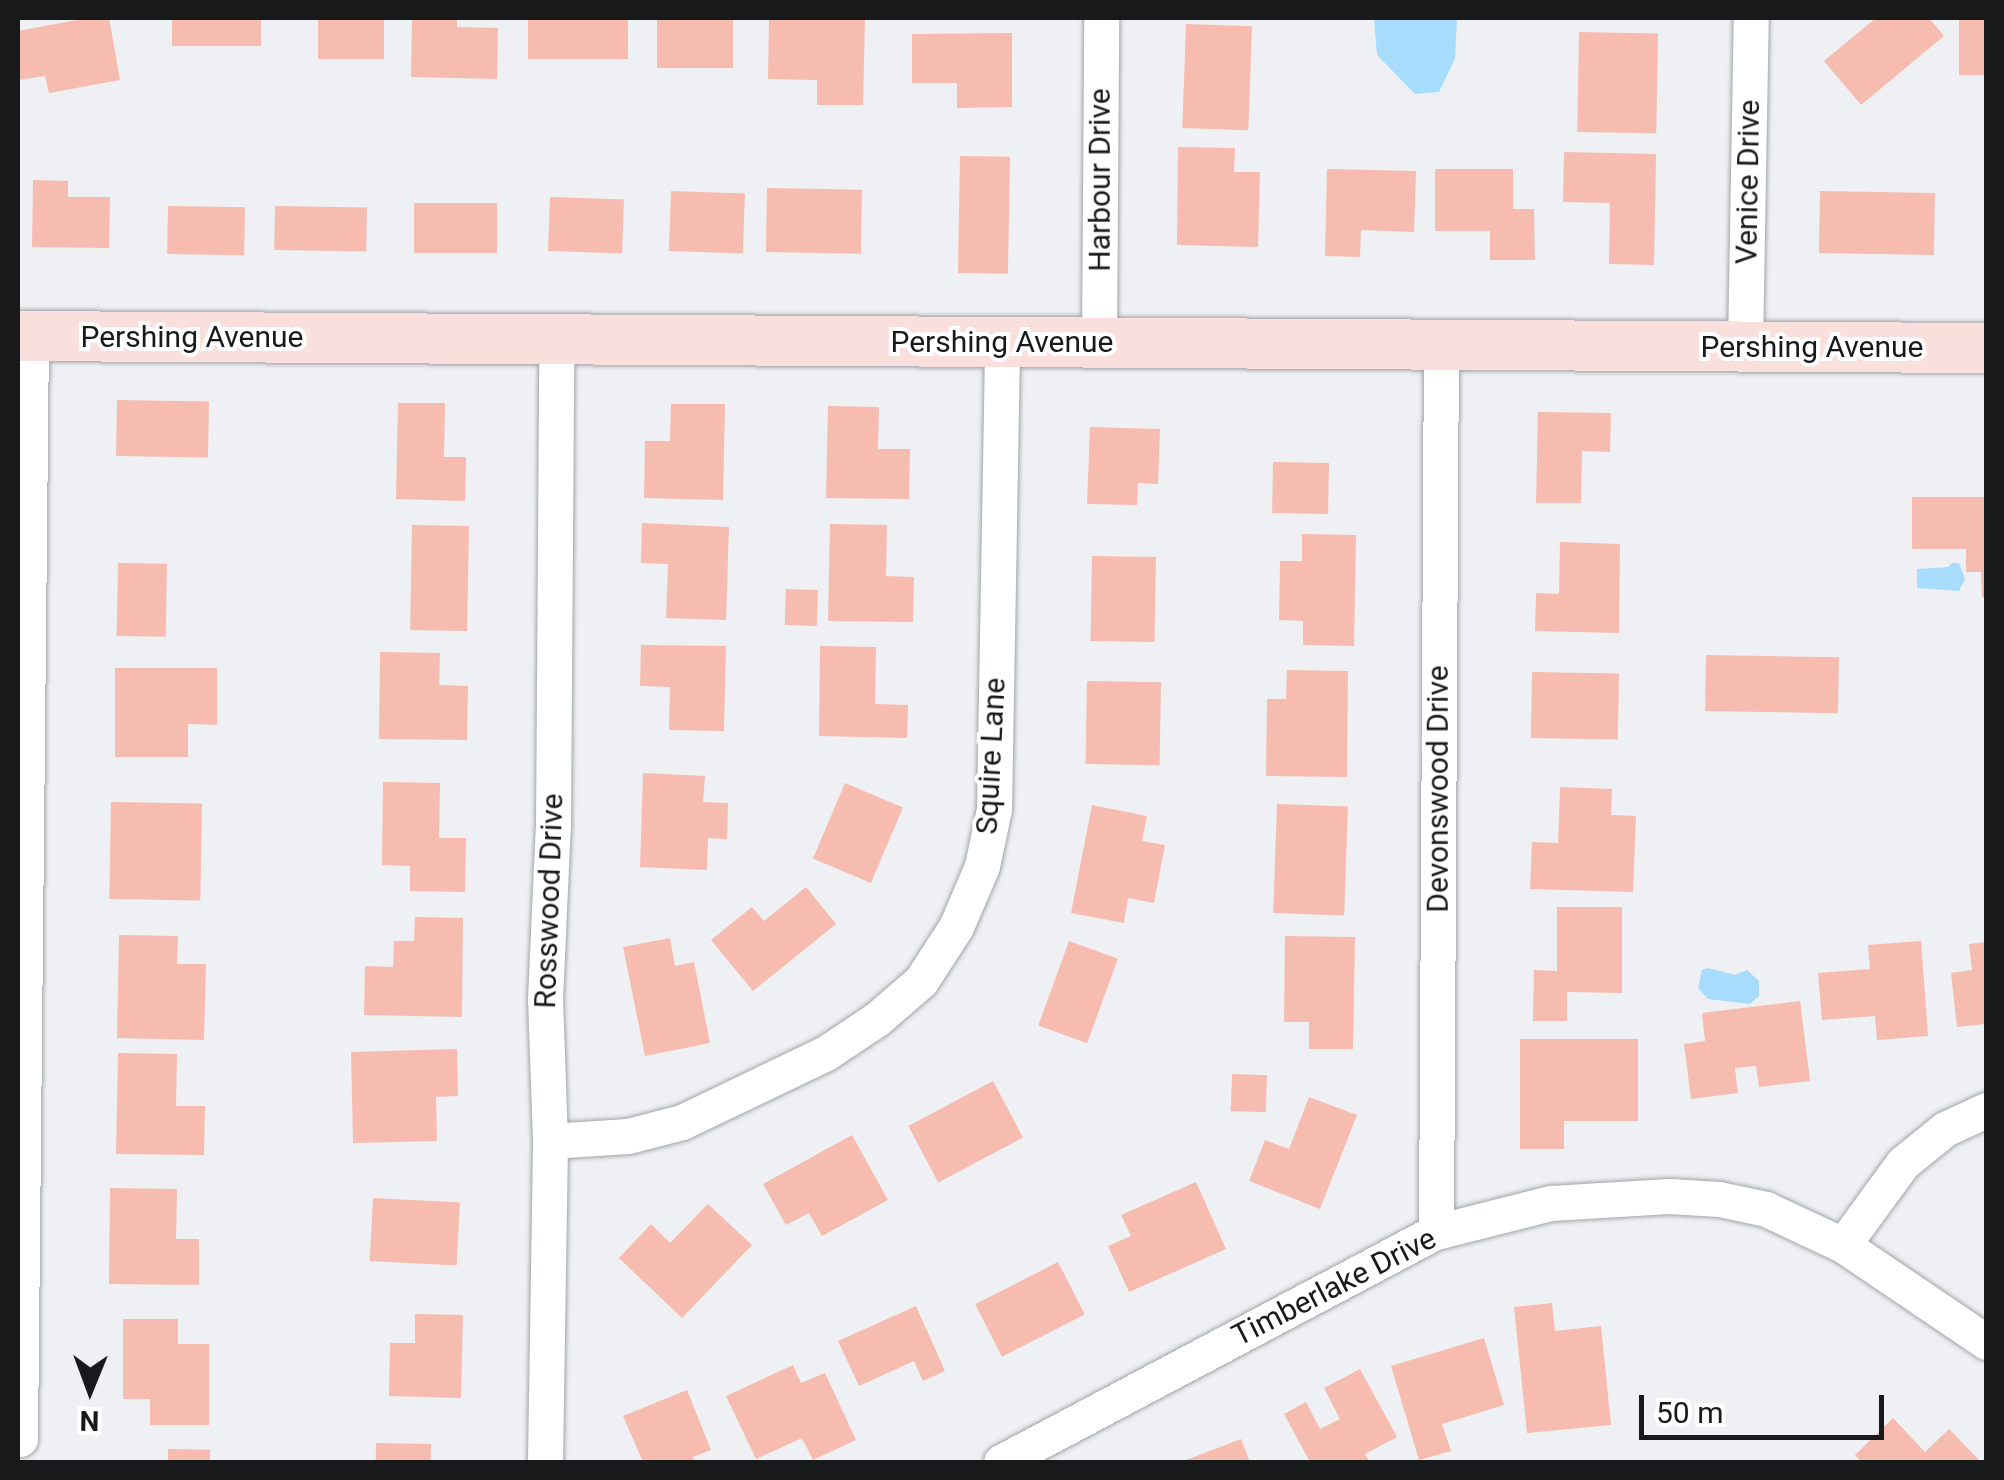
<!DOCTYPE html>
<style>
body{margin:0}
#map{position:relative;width:2004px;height:1480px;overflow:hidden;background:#eef0f3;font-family:Roboto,sans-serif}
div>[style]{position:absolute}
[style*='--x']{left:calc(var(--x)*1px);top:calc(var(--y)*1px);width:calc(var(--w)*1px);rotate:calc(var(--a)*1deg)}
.water>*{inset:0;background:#a7dcfc}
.building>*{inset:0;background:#f6bcaf;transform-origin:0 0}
.roads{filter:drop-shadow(0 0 2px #a2a4a7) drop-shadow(0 0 2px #a2a4a7)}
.street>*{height:35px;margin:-17.5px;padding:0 17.5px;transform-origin:17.5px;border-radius:17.5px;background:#fff}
.secondary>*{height:50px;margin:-25px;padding:0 25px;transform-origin:25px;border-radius:25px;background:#fae0dc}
span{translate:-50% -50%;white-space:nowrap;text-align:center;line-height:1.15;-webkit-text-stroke:8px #fff;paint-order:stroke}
.street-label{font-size:30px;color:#18191a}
.frame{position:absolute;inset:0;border:20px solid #18191a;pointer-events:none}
.north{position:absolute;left:40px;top:1340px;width:100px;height:100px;-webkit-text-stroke:8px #fff;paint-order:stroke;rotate:181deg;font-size:28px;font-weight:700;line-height:40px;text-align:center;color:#18191a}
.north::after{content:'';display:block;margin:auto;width:35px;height:45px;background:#18191a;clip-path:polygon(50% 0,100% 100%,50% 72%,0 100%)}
.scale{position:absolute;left:1639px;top:1395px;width:245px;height:45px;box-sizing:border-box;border:5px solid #18191a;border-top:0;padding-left:12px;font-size:30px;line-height:35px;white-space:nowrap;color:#18191a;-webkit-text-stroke:8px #fff;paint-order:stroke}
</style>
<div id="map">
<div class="water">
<i style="clip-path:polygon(1374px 18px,1457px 18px,1455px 59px,1439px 92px,1415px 94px,1377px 55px)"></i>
<i style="clip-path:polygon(1952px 563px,1959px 563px,1965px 579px,1959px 591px,1917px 588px,1917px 569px,1948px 567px)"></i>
<i style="clip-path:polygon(1708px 968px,1735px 975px,1747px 970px,1759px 981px,1759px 996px,1750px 1004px,1708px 999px,1698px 988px,1702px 970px)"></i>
</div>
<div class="building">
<i style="clip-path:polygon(88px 18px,109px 18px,120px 80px,49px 93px,45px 76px,19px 80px,18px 31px)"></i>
<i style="left:172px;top:18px;width:89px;height:28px"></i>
<i style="left:318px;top:18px;width:66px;height:41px"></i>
<i style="clip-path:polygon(412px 18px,457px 18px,457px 27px,498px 28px,497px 79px,411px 77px)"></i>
<i style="left:528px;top:18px;width:100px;height:41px"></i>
<i style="left:657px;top:18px;width:76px;height:50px"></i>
<i style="clip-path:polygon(769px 18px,865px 18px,863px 105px,817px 105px,817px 80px,768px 79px)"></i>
<i style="clip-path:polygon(1876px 18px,1929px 18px,1944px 36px,1861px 105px,1824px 61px)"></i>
<i style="left:1959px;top:18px;width:27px;height:57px"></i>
<i style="left:1186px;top:24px;width:66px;height:104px;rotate:2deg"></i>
<i style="left:1579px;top:32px;width:79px;height:100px;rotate:1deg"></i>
<i style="clip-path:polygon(1012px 33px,1012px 107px,957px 108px,957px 83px,912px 83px,912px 34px)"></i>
<i style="clip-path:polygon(1178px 147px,1235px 148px,1234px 172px,1260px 172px,1258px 247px,1177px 245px)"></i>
<i style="clip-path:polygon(1564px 152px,1656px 154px,1654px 265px,1609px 264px,1610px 203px,1563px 202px)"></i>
<i style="left:960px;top:156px;width:50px;height:117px;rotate:1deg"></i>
<i style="clip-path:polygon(1327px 169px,1416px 171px,1414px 232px,1361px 230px,1360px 257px,1325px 256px)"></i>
<i style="clip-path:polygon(1435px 169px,1513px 169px,1513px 209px,1534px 209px,1535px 260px,1490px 260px,1490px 231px,1435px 231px)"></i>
<i style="clip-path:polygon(33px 180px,68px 181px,68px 197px,110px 197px,109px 248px,32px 247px)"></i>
<i style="left:767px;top:188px;width:95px;height:64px;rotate:1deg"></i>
<i style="left:671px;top:191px;width:74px;height:60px;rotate:2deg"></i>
<i style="left:1820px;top:191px;width:115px;height:62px;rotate:1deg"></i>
<i style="left:550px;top:197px;width:74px;height:54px;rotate:2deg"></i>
<i style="left:497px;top:203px;width:50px;height:83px;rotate:90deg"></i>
<i style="left:168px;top:206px;width:77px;height:48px;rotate:1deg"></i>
<i style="left:275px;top:206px;width:92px;height:44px;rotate:1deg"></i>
<i style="left:117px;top:400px;width:92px;height:56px;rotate:1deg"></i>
<i style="clip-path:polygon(398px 403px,445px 403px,444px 457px,466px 457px,465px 501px,396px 499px)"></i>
<i style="clip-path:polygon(671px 404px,725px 404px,723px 500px,644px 498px,645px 441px,670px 441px)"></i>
<i style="clip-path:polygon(828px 406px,879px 407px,878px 449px,910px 449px,909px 499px,826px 498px)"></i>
<i style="clip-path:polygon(1538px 412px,1611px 413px,1610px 452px,1582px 451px,1581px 503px,1536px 503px)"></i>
<i style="clip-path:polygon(1090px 427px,1160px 429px,1158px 484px,1138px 483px,1137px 505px,1087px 504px)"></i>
<i style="left:1273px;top:462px;width:56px;height:51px;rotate:1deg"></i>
<i style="clip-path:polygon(1912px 497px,1986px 497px,1986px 598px,1982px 597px,1981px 572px,1966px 572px,1966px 549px,1912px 549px)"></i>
<i style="clip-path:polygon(642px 523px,729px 527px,726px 620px,666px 618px,668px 564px,641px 563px)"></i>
<i style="clip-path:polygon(830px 524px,887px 525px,886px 576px,914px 577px,913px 622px,828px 621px)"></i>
<i style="left:412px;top:525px;width:57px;height:105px;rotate:1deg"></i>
<i style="clip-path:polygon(1302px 534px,1356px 535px,1354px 646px,1303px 645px,1303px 621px,1279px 620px,1280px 561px,1302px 561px)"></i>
<i style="clip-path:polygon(1560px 542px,1620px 544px,1619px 633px,1535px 631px,1536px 593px,1559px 594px)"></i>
<i style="left:1092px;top:556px;width:64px;height:85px;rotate:1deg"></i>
<i style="left:118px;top:563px;width:49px;height:73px;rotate:1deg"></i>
<i style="left:786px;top:589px;width:32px;height:36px;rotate:2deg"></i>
<i style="clip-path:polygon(641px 645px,726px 646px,724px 731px,669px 730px,670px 687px,640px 686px)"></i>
<i style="clip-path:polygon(820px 646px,876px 647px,875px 704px,908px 705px,907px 738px,819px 736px)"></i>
<i style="clip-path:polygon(380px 652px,440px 653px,439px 685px,468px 686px,467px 740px,379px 739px)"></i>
<i style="left:1706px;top:655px;width:133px;height:56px;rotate:1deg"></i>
<i style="clip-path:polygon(115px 668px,217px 668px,217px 725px,188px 724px,188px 757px,115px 757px)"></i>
<i style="clip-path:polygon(1287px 670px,1348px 671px,1347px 777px,1266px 776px,1267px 699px,1286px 699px)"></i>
<i style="left:1532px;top:672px;width:87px;height:66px;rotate:1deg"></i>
<i style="left:1087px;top:681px;width:74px;height:83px;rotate:1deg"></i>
<i style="clip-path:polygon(643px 773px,705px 776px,703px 802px,728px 803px,727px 839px,708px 838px,707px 870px,640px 867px)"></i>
<i style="clip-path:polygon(383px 782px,440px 783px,439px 838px,466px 838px,465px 892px,410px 891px,410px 866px,382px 865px)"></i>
<i style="left:845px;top:783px;width:63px;height:82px;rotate:23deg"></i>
<i style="clip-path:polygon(1560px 787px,1612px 789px,1611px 815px,1636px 816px,1633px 892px,1530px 889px,1532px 842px,1558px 843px)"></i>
<i style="left:111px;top:802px;width:91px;height:97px;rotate:1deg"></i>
<i style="left:1277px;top:804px;width:71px;height:109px;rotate:2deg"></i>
<i style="clip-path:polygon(1092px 805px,1147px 816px,1142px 841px,1165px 845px,1154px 903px,1128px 898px,1124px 923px,1071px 913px)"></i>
<i style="clip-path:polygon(806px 887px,836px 924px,753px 991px,711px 940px,752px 907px,764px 921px)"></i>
<i style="clip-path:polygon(1557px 907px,1622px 907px,1622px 993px,1567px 992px,1567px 1021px,1533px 1021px,1534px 970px,1557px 971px)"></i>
<i style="clip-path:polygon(415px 917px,463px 918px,462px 1017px,364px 1015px,365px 966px,393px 967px,394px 941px,414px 941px)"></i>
<i style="clip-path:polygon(119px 935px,178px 936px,177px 964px,206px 964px,204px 1040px,117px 1038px)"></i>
<i style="clip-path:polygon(1285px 936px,1355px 937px,1353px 1049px,1309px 1049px,1309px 1022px,1284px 1022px)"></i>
<i style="clip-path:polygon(670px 938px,675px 966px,694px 962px,710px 1043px,645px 1056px,623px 947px)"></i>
<i style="left:1069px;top:941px;width:52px;height:90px;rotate:20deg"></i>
<i style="clip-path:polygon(1921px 941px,1928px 1036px,1877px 1040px,1875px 1016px,1822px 1020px,1818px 973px,1870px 969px,1868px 945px)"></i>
<i style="clip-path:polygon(1986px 942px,1986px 1024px,1957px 1027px,1951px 973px,1972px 970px,1969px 944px)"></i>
<i style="clip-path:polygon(1800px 1001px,1810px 1081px,1759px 1087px,1756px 1066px,1735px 1068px,1738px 1093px,1691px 1099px,1684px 1044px,1705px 1041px,1702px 1013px)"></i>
<i style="clip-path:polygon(1520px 1039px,1638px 1039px,1638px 1121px,1564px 1121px,1564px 1149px,1520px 1149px)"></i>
<i style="clip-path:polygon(457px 1049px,458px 1096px,436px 1097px,437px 1141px,353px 1143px,351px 1052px)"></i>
<i style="clip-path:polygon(118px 1053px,177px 1054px,176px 1106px,205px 1106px,204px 1155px,116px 1154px)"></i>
<i style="left:1232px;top:1074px;width:35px;height:37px;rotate:2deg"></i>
<i style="left:993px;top:1081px;width:64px;height:96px;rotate:62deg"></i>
<i style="clip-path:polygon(1309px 1097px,1357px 1115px,1320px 1209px,1249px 1181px,1265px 1140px,1289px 1149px)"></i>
<i style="clip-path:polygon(852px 1135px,888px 1200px,822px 1236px,809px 1213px,786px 1225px,763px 1184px)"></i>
<i style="clip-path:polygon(1196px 1182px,1226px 1249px,1129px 1292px,1108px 1246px,1131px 1236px,1121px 1215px)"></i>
<i style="clip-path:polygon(110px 1188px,177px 1189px,176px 1239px,199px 1239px,199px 1285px,109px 1284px)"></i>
<i style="left:373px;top:1198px;width:87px;height:63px;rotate:3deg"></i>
<i style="clip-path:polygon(708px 1204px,752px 1245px,682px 1318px,619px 1258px,651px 1224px,670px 1243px)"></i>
<i style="left:1058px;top:1262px;width:59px;height:93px;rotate:63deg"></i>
<i style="clip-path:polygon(1552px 1303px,1555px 1331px,1601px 1326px,1611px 1425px,1527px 1433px,1514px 1307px)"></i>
<i style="clip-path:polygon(916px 1306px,945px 1371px,923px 1381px,914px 1361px,859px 1386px,838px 1341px)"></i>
<i style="clip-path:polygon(415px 1314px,463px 1315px,461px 1398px,389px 1396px,390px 1343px,415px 1343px)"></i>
<i style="clip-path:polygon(123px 1319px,178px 1319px,178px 1344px,209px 1344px,209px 1425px,150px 1425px,150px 1399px,123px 1399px)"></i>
<i style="clip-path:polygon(1484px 1338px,1504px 1405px,1442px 1424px,1451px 1451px,1419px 1460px,1391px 1366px)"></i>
<i style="clip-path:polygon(793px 1365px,801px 1383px,825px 1373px,856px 1440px,813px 1460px,802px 1438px,756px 1459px,726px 1396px)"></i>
<i style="clip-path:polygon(1360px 1369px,1397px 1437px,1365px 1454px,1370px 1462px,1310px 1462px,1284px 1414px,1306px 1402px,1320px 1429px,1340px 1419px,1324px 1388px)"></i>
<i style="clip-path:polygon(687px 1390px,711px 1450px,693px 1457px,695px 1462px,643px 1462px,623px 1416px)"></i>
<i style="clip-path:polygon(1893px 1418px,1925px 1452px,1949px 1429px,1981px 1462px,1861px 1462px,1855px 1455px)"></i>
<i style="clip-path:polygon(1241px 1439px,1250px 1462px,1181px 1462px)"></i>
<i style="left:376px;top:1443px;width:55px;height:19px;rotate:1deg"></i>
<i style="left:168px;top:1449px;width:42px;height:13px;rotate:1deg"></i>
</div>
<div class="roads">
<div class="street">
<i style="--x:1099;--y:343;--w:325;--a:-89.6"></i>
<i style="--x:1745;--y:347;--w:329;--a:-89"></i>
<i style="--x:550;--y:1141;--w:78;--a:-3.7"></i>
<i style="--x:628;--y:1136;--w:56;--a:-14.5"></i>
<i style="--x:682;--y:1122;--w:160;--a:-25.6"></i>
<i style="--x:826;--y:1053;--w:61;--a:-33.7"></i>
<i style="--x:877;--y:1019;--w:58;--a:-40.8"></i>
<i style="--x:921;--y:981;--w:64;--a:-57.1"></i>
<i style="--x:956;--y:927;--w:66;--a:-66.9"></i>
<i style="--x:982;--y:866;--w:58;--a:-78.1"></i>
<i style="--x:994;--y:809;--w:467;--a:-89"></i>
<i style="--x:1436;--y:1232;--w:886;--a:-89.68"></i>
<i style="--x:1843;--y:1245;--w:102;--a:-53.8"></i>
<i style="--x:1903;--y:1163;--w:54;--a:-39"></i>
<i style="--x:1945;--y:1129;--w:45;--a:-24.9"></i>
<i style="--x:20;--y:1439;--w:1103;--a:-89.43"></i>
<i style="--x:545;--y:1462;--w:321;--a:-89.1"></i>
<i style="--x:550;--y:1141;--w:142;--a:-92"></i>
<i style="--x:545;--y:999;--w:173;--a:-87.4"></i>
<i style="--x:553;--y:826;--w:486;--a:-89.6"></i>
<i style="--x:1001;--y:1462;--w:492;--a:-27.9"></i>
<i style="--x:1436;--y:1232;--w:119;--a:-14.2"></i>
<i style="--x:1551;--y:1203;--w:118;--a:-3.4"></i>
<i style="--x:1669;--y:1196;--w:50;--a:3.4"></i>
<i style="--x:1719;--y:1199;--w:48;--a:12"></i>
<i style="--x:1766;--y:1209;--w:85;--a:25.1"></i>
<i style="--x:1843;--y:1245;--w:173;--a:34.1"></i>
</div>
<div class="secondary">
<i style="--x:18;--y:336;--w:1968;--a:0.35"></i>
</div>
</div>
<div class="street-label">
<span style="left:1100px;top:180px;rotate:-90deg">Harbour Drive</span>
<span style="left:1748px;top:182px;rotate:-89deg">Venice Drive</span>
<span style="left:192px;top:337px">Pershing Avenue</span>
<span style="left:1002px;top:342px">Pershing Avenue</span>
<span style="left:1812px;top:347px">Pershing Avenue</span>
<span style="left:991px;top:756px;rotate:-87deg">Squire Lane</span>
<span style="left:1438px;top:789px;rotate:-90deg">Devonswood Drive</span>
<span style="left:549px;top:901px;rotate:-88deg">Rosswood Drive</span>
<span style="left:1334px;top:1287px;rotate:-27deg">Timberlake Drive</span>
</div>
<div class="frame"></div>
<div class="north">N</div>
<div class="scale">50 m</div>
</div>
